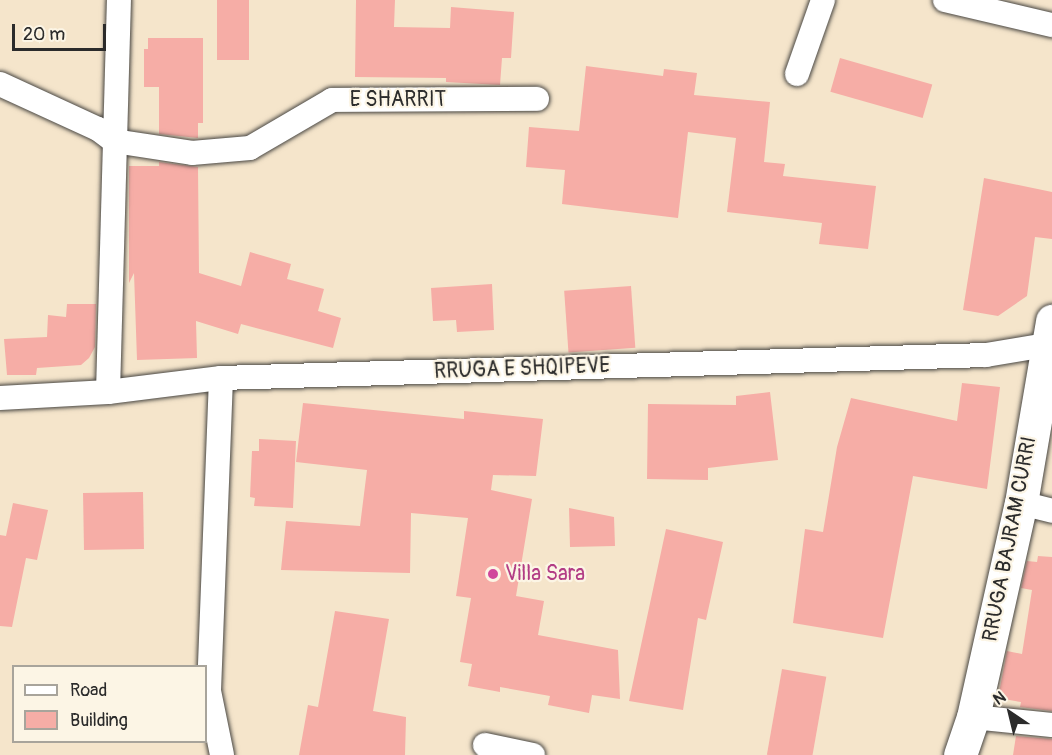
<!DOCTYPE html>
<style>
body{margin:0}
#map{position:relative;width:1052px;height:755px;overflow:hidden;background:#f5e5cb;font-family:Pangolin,sans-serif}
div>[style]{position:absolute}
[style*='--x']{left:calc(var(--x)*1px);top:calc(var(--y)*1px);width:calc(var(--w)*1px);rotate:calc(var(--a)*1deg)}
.building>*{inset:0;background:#f6ada6;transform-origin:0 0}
.roads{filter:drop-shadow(0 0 2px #494743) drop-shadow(0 0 2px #494743)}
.street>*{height:24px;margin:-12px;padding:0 12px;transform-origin:12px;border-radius:12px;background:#fff}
.secondary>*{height:33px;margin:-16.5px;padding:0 16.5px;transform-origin:16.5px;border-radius:16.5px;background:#fff}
.dots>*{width:16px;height:16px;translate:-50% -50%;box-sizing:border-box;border:3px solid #fcf5e5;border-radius:50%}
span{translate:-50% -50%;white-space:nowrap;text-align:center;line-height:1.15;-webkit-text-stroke:4.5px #fcf5e5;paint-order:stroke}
.street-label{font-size:21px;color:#2b2b2b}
.hotel-label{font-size:21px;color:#b23c85}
.left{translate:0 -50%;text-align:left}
.legend{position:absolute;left:12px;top:665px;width:195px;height:78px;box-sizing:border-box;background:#fcf5e5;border:2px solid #a8a49b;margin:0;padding:8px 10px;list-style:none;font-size:18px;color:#2b2b2b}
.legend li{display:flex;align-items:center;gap:12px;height:30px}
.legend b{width:30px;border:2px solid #a8a49b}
.north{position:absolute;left:980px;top:683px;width:60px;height:60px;-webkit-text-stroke:4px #fcf5e5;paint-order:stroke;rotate:325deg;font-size:16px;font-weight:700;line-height:24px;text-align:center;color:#2b2b2b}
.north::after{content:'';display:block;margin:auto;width:21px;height:27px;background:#2b2b2b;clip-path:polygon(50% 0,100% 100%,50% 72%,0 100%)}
.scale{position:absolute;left:12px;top:24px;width:94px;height:27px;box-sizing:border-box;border:3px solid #2b2b2b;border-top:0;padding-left:8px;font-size:18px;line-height:21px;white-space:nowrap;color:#2b2b2b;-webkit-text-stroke:4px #fcf5e5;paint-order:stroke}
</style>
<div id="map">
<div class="building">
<i style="left:217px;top:0;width:32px;height:60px"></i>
<i style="clip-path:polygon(356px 0,395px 0,394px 27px,450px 28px,451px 7px,514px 12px,511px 58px,502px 58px,500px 85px,446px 82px,446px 78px,355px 77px)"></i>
<i style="clip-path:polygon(148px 38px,203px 38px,203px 123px,198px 123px,198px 138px,159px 134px,159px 87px,144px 87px,144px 49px,148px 49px)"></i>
<i style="left:840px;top:58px;width:96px;height:35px;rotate:16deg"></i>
<i style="clip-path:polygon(586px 66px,663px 76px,664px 69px,697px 73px,694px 95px,770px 102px,764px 162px,785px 164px,783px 176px,876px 186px,868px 249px,819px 244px,822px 223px,727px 212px,736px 138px,688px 132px,678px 218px,562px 204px,565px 170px,526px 167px,529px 127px,579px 131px)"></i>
<i style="clip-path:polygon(159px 162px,198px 167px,199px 273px,241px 286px,250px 252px,291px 264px,287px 279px,324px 289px,318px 311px,341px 318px,333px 348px,241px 324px,238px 334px,196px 321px,197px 358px,137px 360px,134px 273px,129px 283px,129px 166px,159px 166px)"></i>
<i style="clip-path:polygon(984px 178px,1052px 192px,1052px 239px,1035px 237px,1027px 296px,998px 316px,963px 310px)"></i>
<i style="clip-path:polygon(492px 284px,494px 330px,457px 332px,456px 320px,433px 321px,431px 288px)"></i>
<i style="left:631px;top:286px;width:62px;height:67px;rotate:86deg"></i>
<i style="clip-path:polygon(67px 304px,96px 304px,95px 347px,89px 358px,81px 365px,37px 368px,36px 375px,7px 375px,4px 339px,47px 337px,48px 315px,66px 317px)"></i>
<i style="clip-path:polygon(962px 383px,1000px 387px,987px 489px,913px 476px,883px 638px,793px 623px,805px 529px,823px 532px,837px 447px,851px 398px,957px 421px)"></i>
<i style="clip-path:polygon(770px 392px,778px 460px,708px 468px,708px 480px,647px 479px,648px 404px,736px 405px,736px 396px)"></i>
<i style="clip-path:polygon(303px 403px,464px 419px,464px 411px,543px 419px,536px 476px,493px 475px,491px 490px,532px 499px,516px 596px,544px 601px,538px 635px,618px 650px,620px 699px,592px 695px,589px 713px,548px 705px,550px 696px,500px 687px,500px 692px,468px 686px,472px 664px,460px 662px,471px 598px,456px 596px,468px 518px,411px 513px,410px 573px,281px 570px,286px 521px,360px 526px,367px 470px,296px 462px)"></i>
<i style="clip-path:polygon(259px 439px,296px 441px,293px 508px,254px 506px,255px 498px,250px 497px,252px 451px,259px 451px)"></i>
<i style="left:143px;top:492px;width:57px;height:60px;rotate:89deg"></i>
<i style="clip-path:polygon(13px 503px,48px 510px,37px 560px,26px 558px,12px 627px,0 626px,0 535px,6px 536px)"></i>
<i style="clip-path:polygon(569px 508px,614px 517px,615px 546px,570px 547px)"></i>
<i style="clip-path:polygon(666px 529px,723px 542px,706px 620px,698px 618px,683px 710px,629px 701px)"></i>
<i style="clip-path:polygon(1038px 556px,1052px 557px,1052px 711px,1020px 707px,1021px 702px,998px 698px,1007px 651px,1022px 654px,1032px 590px,1021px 588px,1027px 561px,1037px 562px)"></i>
<i style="clip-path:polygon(335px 611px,389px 619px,373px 711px,406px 717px,405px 755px,299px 755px,308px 705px,318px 707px)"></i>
<i style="left:782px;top:669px;width:45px;height:87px;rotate:10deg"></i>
<i style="clip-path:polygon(1016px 736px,1052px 739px,1052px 755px,1013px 755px)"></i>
</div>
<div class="roads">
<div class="street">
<i style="--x:945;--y:0;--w:110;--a:13.2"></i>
<i style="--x:797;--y:74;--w:78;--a:-70.6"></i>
<i style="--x:0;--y:84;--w:108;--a:24.7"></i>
<i style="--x:98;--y:129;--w:20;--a:37"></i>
<i style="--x:114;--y:141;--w:79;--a:8.7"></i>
<i style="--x:192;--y:153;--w:58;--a:-4.9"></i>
<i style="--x:250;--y:148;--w:95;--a:-30.3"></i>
<i style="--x:332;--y:100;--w:205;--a:-0.3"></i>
<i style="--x:221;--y:378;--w:313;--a:92.2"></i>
<i style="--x:209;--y:691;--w:65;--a:78.5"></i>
<i style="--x:108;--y:392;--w:392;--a:-88.4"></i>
<i style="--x:0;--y:398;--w:108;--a:-3.2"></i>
<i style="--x:108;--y:392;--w:114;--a:-7.1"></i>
<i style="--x:221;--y:378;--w:765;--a:-1.72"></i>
<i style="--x:986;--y:355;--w:67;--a:-9.5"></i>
<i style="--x:1021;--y:503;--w:32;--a:14"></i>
<i style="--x:973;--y:717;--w:79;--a:5.8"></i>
<i style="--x:485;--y:745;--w:49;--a:11.8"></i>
</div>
<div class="secondary">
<i style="--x:960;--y:755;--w:40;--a:-71.1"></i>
<i style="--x:973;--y:717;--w:219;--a:-77.4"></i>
<i style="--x:1021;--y:503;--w:185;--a:-80.3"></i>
</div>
</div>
<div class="dots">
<i style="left:493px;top:574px;background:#d1479c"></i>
</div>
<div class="street-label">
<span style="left:398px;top:100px">E SHARRIT</span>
<span style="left:522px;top:369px;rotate:-2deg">RRUGA E SHQIPEVE</span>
<span style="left:1010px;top:539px;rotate:-79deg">RRUGA BAJRAM CURRI</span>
</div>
<div class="hotel-label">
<span class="left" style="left:505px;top:574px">Villa Sara</span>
</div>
<ul class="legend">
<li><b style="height:8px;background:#fff"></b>Road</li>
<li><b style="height:16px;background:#f6ada6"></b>Building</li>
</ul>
<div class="north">N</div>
<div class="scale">20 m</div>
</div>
